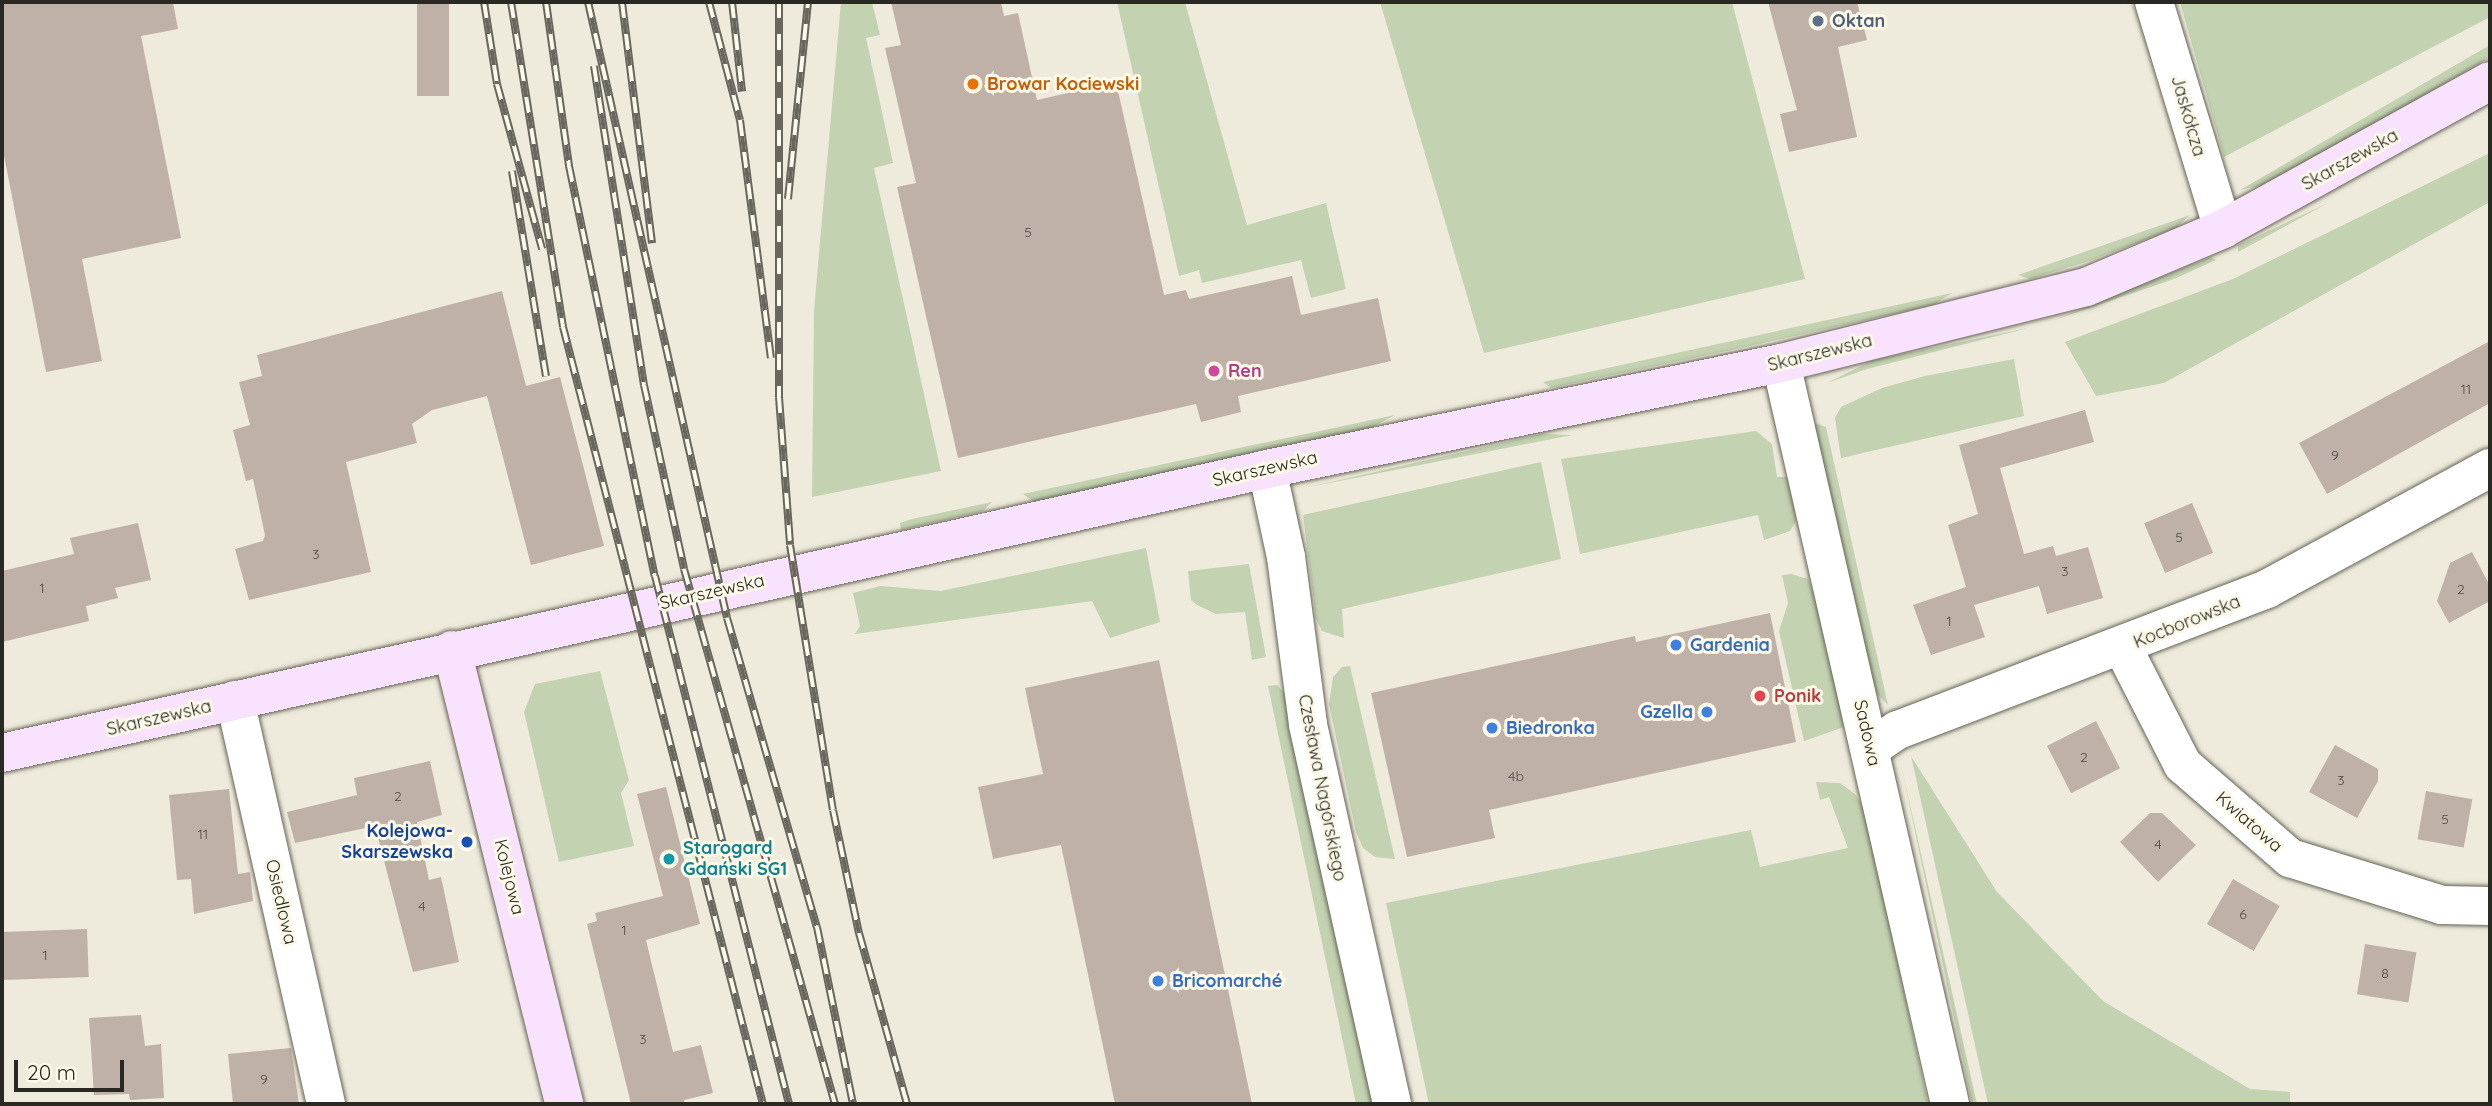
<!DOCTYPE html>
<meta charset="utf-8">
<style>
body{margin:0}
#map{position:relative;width:2492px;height:1106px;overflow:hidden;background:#eeebdc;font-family:Quicksand,sans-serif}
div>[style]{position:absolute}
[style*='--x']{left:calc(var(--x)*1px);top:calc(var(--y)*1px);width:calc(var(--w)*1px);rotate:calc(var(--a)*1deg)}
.green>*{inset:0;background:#c3d2b1}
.building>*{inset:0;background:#bfb1a7;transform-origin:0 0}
.roads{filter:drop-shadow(0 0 2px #656355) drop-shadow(0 0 2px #656355)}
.street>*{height:38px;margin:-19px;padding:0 19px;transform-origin:19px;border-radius:19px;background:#fff}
.secondary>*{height:38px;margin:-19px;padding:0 19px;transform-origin:19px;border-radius:19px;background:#f8e2fd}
.rail>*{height:8px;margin-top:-4px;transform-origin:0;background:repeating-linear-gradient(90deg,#fcf9e9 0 16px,#68665d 0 32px);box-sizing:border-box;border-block:2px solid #68665d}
.dots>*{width:19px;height:19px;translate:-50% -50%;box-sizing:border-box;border:4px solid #fcf9e9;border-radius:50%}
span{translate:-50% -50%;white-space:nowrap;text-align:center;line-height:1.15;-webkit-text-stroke:6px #fcf9e9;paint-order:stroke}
.number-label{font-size:14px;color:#4e4a43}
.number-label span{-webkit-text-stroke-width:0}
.service-label{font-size:18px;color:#4e5e75;font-weight:700}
.left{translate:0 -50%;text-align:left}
.food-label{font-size:18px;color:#c56008;font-weight:700}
.street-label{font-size:18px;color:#292822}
.hotel-label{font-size:18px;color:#b23c85;font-weight:700}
.shop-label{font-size:18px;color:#366cbe;font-weight:700}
.right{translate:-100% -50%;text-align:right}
.health-label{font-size:18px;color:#be3a42;font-weight:700}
.transit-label{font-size:18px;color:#164399;font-weight:700}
.culture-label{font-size:18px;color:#0d838f;font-weight:700}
.frame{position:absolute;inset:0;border:4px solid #292822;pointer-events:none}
.scale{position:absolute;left:14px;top:1060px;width:110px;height:32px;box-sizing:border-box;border:4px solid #292822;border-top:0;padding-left:9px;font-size:21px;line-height:24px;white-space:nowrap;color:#292822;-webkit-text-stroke:5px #fcf9e9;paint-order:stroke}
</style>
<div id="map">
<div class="green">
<i style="clip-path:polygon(841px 2px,872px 2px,880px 35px,866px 38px,893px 163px,874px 168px,941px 471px,812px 497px,814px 311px)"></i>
<i style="clip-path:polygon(1117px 2px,1185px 2px,1247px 225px,1326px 203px,1346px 289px,1311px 298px,1301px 260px,1202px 283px,1199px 270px,1179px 276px)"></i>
<i style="clip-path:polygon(1380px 2px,1732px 2px,1805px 279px,1484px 353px)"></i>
<i style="clip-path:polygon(2180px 2px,2490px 2px,2490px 17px,2224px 157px)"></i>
<i style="clip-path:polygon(2490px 45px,2490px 57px,2383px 120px,2263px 185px,2240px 190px)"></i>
<i style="clip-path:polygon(2490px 153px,2490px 202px,2164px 383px,2096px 396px,2065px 342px,2233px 279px)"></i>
<i style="clip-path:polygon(2328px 203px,2238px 252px,2238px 245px)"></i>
<i style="clip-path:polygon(2190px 215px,2176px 228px,2089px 261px,2030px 279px,2018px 275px)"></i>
<i style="clip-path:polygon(2211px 257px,2216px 260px,2174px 279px,2054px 320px)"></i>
<i style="clip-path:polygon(1952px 293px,1933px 305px,1750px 346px,1551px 388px,1543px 382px)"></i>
<i style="clip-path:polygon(2028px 328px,1867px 369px,1827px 383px,1873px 360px)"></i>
<i style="clip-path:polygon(2014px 359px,2024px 416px,1841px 458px,1835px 418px,1841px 407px,1882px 388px,1925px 376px)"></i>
<i style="clip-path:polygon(1395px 415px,1369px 429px,1034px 502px,1023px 494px)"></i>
<i style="clip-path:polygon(1818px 424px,1826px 427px,1888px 705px,1870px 687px,1814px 425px)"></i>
<i style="clip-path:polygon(1756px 431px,1772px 444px,1777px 477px,1789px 477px,1796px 521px,1790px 531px,1764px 540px,1758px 515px,1580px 554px,1561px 459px)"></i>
<i style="clip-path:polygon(1541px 434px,1572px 435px,1309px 487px)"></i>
<i style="clip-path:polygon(1541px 462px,1561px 559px,1342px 609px,1344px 638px,1322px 631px,1316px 619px,1303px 515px)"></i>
<i style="clip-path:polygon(992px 502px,983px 511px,901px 530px,900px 523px,912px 519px)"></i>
<i style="clip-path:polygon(1146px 548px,1160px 622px,1110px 638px,1092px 601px,855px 634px,860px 626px,853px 593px,881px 586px,941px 591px)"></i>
<i style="clip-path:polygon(1249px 564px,1266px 657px,1252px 660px,1245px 612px,1216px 614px,1197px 605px,1191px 600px,1188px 571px)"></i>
<i style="clip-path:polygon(1791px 574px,1808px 579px,1818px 601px,1844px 727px,1804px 741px,1779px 631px,1788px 603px,1782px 575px)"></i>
<i style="clip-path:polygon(1350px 666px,1395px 859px,1375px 857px,1363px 848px,1356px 832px,1329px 704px,1333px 677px,1342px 667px)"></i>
<i style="clip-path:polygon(600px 671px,629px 780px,621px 793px,634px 846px,559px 862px,524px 712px,535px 684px)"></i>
<i style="clip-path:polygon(1277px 685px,1285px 693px,1322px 877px,1353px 984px,1378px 1104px,1356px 1104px,1268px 686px)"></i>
<i style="clip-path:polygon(1911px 756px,1997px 892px,2103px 1001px,2250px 1089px,2290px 1092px,2290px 1104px,1988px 1104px)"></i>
<i style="clip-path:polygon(1900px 760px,1977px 1104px,1972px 1104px)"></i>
<i style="clip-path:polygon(1816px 782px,1840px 783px,1855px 794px,1865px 810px,1928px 1104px,1429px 1104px,1386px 903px,1751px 830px,1760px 867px,1848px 848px,1829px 797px,1820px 800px)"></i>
</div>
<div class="building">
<i style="clip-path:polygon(2px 2px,173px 2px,178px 29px,141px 36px,181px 238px,82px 259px,102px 361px,46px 372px,2px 145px)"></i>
<i style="left:417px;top:2px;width:32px;height:94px"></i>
<i style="clip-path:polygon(891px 2px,1001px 2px,1004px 16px,1018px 13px,1037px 100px,1116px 82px,1164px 295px,1186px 290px,1189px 299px,1292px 276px,1301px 315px,1378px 298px,1391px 361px,1238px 396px,1241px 412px,1201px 422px,1196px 404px,958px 458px,897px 187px,916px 183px,885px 48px,901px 45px)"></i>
<i style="clip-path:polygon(1768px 2px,1857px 2px,1867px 40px,1838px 47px,1857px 137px,1789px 152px,1780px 114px,1797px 110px)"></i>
<i style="clip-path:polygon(502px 291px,526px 386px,560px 377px,604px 546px,531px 565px,487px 396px,432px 410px,412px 424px,417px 443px,346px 462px,371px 572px,249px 600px,235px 549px,263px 541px,265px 535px,253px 479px,246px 481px,233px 430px,250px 425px,239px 382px,262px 376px,257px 355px)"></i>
<i style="clip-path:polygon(2490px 341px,2490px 403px,2327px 494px,2299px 443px)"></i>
<i style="clip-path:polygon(2085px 410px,2094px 442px,2000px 468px,2024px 554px,2053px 546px,2056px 556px,2088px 547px,2103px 598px,2047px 614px,2039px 586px,1974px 605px,1985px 637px,1931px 655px,1913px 605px,1966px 587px,1948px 525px,1978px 514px,1959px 445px)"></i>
<i style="left:2192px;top:503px;width:54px;height:52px;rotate:67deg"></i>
<i style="clip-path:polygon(138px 523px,151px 580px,115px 588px,118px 598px,86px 606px,89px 621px,2px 642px,2px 571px,74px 554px,70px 538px)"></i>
<i style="clip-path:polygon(2472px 552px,2490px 586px,2490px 601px,2449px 623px,2437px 601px,2450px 563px)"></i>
<i style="clip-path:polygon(1770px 613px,1796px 742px,1489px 810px,1495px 838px,1407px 857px,1371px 693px,1635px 636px,1636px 642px)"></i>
<i style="clip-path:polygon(1159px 660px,1252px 1104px,1115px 1104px,1061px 845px,993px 859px,978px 787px,1043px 774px,1025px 688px)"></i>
<i style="left:2096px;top:721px;width:53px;height:55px;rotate:63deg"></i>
<i style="clip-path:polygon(2335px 745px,2378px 769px,2378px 781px,2357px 818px,2309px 792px)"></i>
<i style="clip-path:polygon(430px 761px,442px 815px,417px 822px,429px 880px,441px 877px,459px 962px,413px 972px,375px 826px,295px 843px,287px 812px,357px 795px,354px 778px)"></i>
<i style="clip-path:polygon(666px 787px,700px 924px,646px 940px,673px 1052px,701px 1045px,713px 1093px,684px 1100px,685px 1104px,631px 1104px,587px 924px,597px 921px,595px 913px,663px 896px,637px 794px)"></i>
<i style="clip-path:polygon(229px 789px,238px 874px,250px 872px,253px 901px,194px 914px,191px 879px,177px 880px,169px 795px)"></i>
<i style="left:2426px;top:791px;width:47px;height:49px;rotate:10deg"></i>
<i style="clip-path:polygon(2150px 813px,2162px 813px,2196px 845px,2158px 882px,2120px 842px)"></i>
<i style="left:2233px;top:879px;width:54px;height:52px;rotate:30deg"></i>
<i style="left:87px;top:929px;width:48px;height:85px;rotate:88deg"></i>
<i style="left:2365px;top:944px;width:52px;height:51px;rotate:9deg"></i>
<i style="clip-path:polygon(141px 1015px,145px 1046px,161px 1044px,164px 1098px,130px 1100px,129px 1094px,94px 1095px,89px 1018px)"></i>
<i style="clip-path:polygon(291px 1048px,299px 1104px,233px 1104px,228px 1054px)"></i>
</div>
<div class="roads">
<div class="street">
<i style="--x:2154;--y:2;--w:237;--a:73.1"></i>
<i style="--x:1781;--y:363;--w:760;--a:77.15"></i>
<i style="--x:1267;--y:469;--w:90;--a:77.8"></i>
<i style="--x:1286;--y:557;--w:169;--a:82.5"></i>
<i style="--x:1308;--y:725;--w:388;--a:77.5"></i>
<i style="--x:2123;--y:648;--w:131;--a:62.9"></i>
<i style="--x:2183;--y:765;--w:142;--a:41"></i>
<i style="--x:2290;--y:858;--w:159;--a:17.2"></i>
<i style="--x:2442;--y:905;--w:48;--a:1.2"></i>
<i style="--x:235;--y:700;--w:414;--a:77.3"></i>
<i style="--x:1871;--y:748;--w:32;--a:-34"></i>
<i style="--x:1898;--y:730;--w:395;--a:-20.9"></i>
<i style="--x:2267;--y:589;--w:254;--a:-28.5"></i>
</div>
<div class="secondary">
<i style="--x:452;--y:650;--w:468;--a:76.1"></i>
<i style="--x:2;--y:753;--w:1296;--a:-12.65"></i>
<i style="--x:1267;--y:469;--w:525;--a:-11.65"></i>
<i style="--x:1781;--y:363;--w:314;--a:-14"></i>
<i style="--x:2086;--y:287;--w:149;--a:-22.9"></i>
<i style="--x:2223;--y:229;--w:305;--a:-29"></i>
</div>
</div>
<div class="rail">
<i style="--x:484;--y:2;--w:83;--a:81"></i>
<i style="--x:497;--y:84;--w:171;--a:74.7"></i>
<i style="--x:511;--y:2;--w:329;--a:80.9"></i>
<i style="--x:563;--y:327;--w:802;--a:75.57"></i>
<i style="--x:546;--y:2;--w:166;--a:82"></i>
<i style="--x:569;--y:166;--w:419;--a:78.2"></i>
<i style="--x:655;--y:576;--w:545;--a:75.76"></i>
<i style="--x:588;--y:2;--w:631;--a:77.28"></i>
<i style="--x:727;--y:618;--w:322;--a:73.8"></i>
<i style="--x:817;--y:927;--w:181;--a:78.5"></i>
<i style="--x:622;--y:2;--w:243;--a:82.9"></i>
<i style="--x:709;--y:2;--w:122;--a:75.3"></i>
<i style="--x:740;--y:120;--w:240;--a:82.6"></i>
<i style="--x:732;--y:2;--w:90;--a:83.6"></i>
<i style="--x:779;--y:2;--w:395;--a:90"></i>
<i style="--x:779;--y:397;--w:148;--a:85.7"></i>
<i style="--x:790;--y:545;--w:268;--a:80.8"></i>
<i style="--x:833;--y:810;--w:126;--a:78.1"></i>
<i style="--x:859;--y:933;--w:178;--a:74.3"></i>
<i style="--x:594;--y:66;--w:323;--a:81.1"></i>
<i style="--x:644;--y:385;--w:188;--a:77.7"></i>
<i style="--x:684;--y:569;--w:556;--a:74.24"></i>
<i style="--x:512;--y:171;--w:208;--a:80.6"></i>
<i style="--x:788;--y:199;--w:198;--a:-84.2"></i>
</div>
<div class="dots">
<i style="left:1818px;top:21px;background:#5c6f8a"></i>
<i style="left:973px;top:84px;background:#e8710a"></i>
<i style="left:1214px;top:371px;background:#d1479c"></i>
<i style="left:1676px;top:645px;background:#3f7fe0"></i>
<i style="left:1760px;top:696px;background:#e0444e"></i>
<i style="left:1707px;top:712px;background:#3f7fe0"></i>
<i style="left:1492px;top:728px;background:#3f7fe0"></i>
<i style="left:467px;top:842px;background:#1a4fb4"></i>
<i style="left:669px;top:859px;background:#0f9aa8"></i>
<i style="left:1158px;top:981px;background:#3f7fe0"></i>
</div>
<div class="number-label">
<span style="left:1028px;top:232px">5</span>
<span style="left:2466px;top:389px">11</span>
<span style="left:2335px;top:455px">9</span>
<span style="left:2179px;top:537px">5</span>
<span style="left:316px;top:554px">3</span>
<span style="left:2065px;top:571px">3</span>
<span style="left:42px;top:588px">1</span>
<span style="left:2461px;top:589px">2</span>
<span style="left:1949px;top:621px">1</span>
<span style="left:2084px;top:757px">2</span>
<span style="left:1516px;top:776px">4b</span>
<span style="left:2341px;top:780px">3</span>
<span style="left:398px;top:796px">2</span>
<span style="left:2445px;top:819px">5</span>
<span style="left:203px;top:834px">11</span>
<span style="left:2158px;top:844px">4</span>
<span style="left:422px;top:906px">4</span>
<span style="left:2243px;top:914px">6</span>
<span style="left:624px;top:930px">1</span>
<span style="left:45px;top:955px">1</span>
<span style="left:2385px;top:973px">8</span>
<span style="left:643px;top:1039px">3</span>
<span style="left:264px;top:1079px">9</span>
</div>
<div class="service-label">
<span class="left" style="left:1832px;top:21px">Oktan</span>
</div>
<div class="food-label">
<span class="left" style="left:987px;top:84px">Browar Kociewski</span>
</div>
<div class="street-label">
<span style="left:2188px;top:116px;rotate:74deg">Jaskółcza</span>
<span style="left:2350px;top:160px;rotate:-29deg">Skarszewska</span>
<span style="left:1820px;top:353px;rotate:-14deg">Skarszewska</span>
<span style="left:1265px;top:469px;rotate:-13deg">Skarszewska</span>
<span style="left:712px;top:592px;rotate:-13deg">Skarszewska</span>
<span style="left:2187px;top:622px;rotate:-22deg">Kocborowska</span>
<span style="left:159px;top:718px;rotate:-13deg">Skarszewska</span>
<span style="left:1867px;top:733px;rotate:77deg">Sadowa</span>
<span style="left:1322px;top:788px;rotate:79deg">Czesława Nagórskiego</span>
<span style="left:2249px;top:822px;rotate:41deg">Kwiatowa</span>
<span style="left:509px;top:877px;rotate:76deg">Kolejowa</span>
<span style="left:281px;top:902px;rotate:77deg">Osiedlowa</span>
</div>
<div class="hotel-label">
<span class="left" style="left:1228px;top:371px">Ren</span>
</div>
<div class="shop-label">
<span class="left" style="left:1690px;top:645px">Gardenia</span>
<span class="right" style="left:1693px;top:712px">Gzella</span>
<span class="left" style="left:1506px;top:728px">Biedronka</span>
<span class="left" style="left:1172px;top:981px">Bricomarché</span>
</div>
<div class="health-label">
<span class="left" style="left:1774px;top:696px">Ponik</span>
</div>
<div class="transit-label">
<span class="right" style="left:453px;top:842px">Kolejowa-<br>Skarszewska</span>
</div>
<div class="culture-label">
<span class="left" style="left:683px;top:859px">Starogard<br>Gdański SG1</span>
</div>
<div class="frame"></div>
<div class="scale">20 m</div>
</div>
